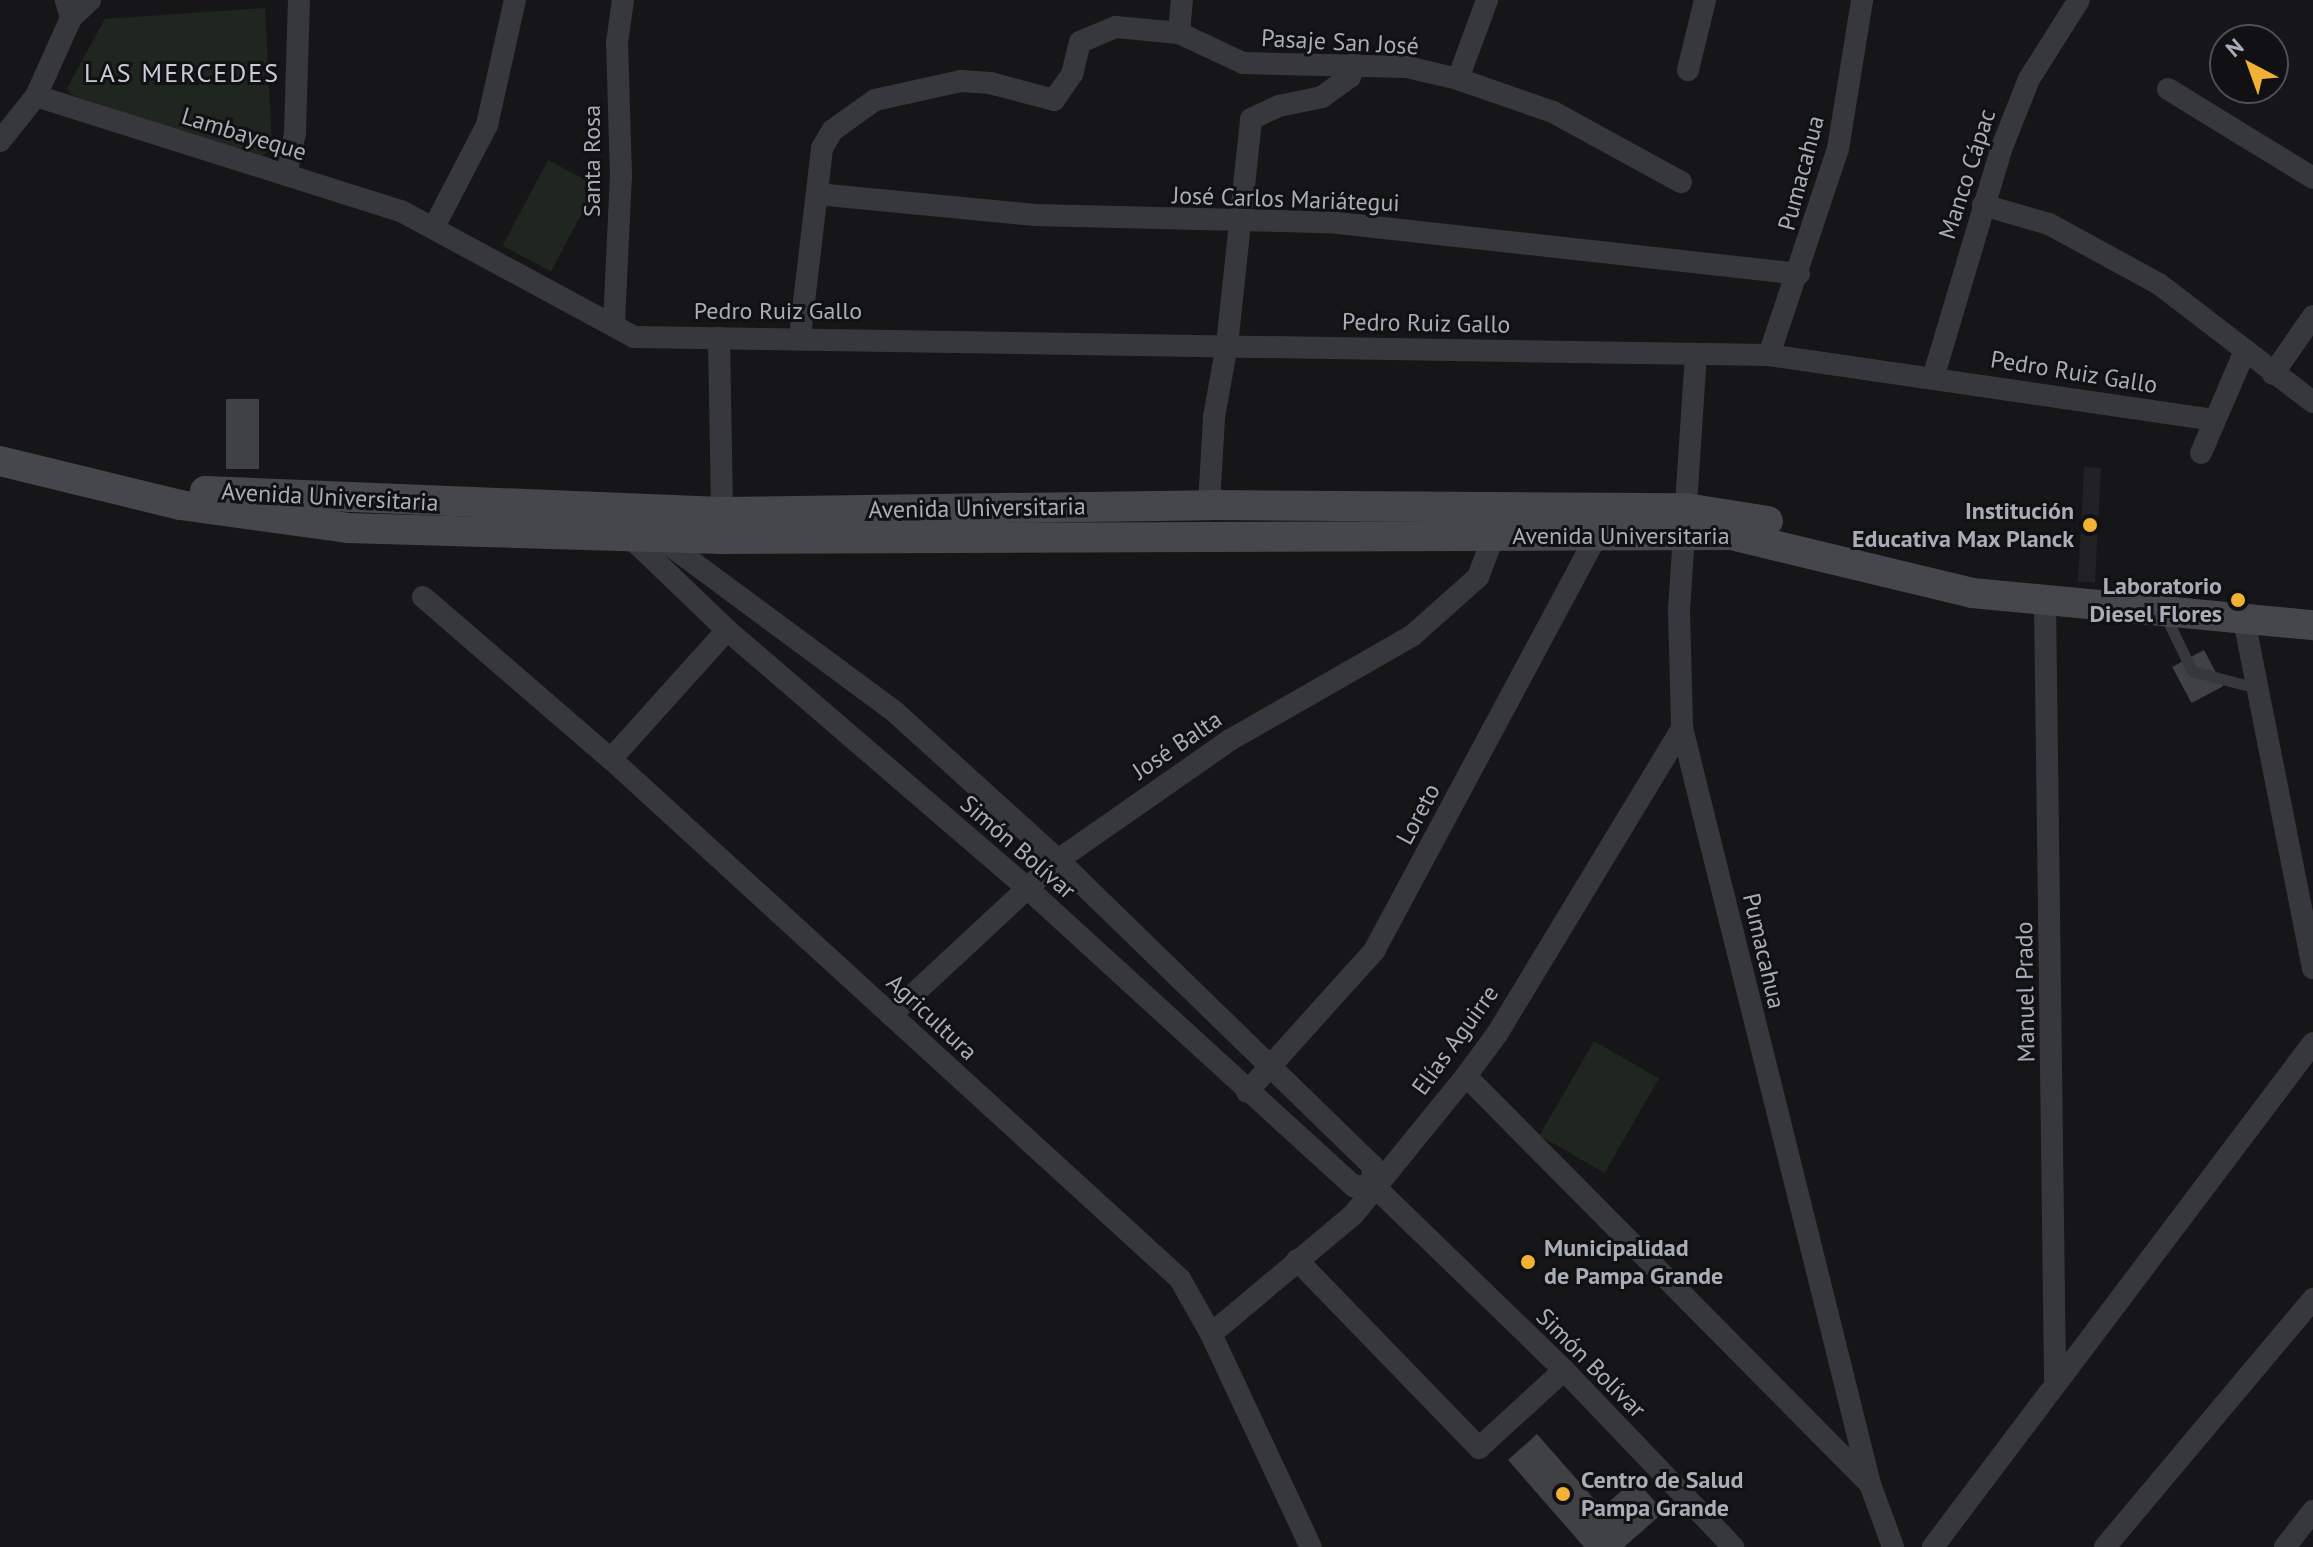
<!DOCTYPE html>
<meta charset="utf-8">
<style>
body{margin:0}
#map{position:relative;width:2313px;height:1547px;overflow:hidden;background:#161618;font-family:"PT Sans",sans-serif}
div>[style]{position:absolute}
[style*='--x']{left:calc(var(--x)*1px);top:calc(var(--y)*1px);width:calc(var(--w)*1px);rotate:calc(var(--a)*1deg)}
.built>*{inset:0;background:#222225;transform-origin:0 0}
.green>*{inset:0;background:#1e261f;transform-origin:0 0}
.building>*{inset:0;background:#404145;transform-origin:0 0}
.lane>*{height:11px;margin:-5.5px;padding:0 5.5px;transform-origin:5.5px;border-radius:5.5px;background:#37383d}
.street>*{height:22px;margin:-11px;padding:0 11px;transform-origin:11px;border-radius:11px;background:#37383d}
.secondary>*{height:30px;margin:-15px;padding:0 15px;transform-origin:15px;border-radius:15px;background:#45474d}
.dots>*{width:22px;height:22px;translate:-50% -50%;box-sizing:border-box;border:4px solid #111113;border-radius:50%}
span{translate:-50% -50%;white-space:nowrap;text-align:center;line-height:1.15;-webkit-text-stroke:6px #111113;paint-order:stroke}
.street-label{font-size:24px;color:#a8adb8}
.poi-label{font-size:24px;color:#a8adb8;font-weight:700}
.right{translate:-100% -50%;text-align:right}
.left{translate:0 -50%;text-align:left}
.neighbourhood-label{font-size:26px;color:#c9ccd4;letter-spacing:2px}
.north{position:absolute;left:2209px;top:24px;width:80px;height:80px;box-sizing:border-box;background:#111113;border:2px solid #4d4f55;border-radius:50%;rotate:319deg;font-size:22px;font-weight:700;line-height:32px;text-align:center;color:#a8adb8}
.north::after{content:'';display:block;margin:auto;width:28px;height:36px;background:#f2b134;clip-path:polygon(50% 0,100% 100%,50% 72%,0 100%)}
</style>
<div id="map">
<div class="built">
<i style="left:2084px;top:467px;width:17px;height:115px;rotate:3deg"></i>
</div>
<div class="green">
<i style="clip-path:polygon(265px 8px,272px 147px,259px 159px,72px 95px,67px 88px,105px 19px)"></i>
<i style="left:548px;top:160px;width:55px;height:97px;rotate:28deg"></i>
<i style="left:1594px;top:1041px;width:75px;height:109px;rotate:30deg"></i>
</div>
<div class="building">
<i style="left:226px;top:399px;width:33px;height:70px"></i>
<i style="left:2204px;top:650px;width:41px;height:36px;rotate:62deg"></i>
<i style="clip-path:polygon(1537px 1434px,1602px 1508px,1635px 1479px,1664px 1512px,1624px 1547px,1584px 1547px,1508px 1460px)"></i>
</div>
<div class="lane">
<i style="--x:2164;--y:613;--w:64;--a:64.2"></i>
<i style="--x:2192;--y:671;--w:67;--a:14.7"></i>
</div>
<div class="street">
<i style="--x:71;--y:18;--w:26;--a:-43"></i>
<i style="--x:1179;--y:33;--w:33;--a:-85"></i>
<i style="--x:1688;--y:70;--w:72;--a:-76.3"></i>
<i style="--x:1458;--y:79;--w:84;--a:-69.8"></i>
<i style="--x:2168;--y:89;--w:170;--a:31.5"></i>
<i style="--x:36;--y:96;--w:383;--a:17.5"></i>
<i style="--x:401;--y:211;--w:265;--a:28.4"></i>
<i style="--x:634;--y:337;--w:1135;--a:0.91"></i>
<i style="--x:1769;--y:355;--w:449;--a:8.3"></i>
<i style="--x:0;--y:141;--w:58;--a:-51.3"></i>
<i style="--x:36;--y:96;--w:85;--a:-65.8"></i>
<i style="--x:71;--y:18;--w:19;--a:-106"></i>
<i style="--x:286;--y:175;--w:43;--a:-77.9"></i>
<i style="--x:295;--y:133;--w:133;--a:-88.3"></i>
<i style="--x:817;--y:194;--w:219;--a:5.5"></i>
<i style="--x:1035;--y:215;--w:294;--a:1.4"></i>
<i style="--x:1329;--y:222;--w:473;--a:6.3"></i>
<i style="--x:1983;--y:205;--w:69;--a:16.1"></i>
<i style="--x:2049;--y:224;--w:125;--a:28.6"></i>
<i style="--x:2159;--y:284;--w:194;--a:37.5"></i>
<i style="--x:435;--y:225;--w:113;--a:-62.5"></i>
<i style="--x:487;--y:125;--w:128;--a:-77.4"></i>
<i style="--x:614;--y:323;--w:147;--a:-87.3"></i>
<i style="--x:621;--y:176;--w:133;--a:-91.7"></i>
<i style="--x:617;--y:43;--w:43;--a:-82.1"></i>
<i style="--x:800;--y:336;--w:189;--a:-83.3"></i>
<i style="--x:822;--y:148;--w:21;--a:-59"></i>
<i style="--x:833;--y:130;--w:52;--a:-35.5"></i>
<i style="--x:875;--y:100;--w:88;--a:-12.5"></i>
<i style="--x:961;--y:81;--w:29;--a:4"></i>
<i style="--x:990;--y:83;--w:66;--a:14.9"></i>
<i style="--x:1054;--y:100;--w:32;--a:-55"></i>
<i style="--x:1072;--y:74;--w:33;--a:-76"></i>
<i style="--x:1080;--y:42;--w:39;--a:-23"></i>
<i style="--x:1116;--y:27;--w:63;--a:5.4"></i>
<i style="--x:1179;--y:33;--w:71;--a:25.1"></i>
<i style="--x:1243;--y:63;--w:164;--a:1.4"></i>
<i style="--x:1407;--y:67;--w:52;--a:13.2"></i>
<i style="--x:1458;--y:79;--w:101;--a:19.2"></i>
<i style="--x:1553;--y:112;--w:146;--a:28.7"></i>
<i style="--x:719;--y:338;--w:174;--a:89"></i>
<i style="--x:1696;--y:354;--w:257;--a:93.8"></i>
<i style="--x:1679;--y:610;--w:118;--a:88.5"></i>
<i style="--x:1682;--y:728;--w:779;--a:76.04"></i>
<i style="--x:1870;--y:1484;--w:67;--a:69.9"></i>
<i style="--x:1769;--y:355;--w:217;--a:-71.5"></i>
<i style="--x:1838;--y:149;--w:151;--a:-80.8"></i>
<i style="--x:2273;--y:374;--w:70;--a:-55.4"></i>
<i style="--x:1933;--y:378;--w:241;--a:-73.4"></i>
<i style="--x:2002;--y:147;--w:73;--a:-68.3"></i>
<i style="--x:2029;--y:79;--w:93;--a:-57.7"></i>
<i style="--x:2201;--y:453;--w:109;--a:-66.7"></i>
<i style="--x:1209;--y:505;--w:88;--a:-86.7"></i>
<i style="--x:1214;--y:417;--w:73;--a:-79.8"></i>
<i style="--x:1227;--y:345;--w:227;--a:-83.9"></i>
<i style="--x:1251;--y:119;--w:31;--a:-25"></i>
<i style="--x:1279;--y:106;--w:44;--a:-11.8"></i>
<i style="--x:1322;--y:97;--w:34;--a:-36"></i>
<i style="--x:1350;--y:77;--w:14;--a:-73"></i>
<i style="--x:630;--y:537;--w:134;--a:43.8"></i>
<i style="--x:727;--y:630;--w:394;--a:40.7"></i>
<i style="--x:1026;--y:887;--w:444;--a:42.4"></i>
<i style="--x:1354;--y:1186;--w:20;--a:0"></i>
<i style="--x:660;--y:538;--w:292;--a:36.5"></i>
<i style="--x:895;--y:712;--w:220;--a:42.2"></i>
<i style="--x:1058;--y:860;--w:438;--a:44.2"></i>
<i style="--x:1372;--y:1165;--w:21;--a:85"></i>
<i style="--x:1374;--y:1186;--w:264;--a:44.1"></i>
<i style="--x:1564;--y:1370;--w:245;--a:46.3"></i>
<i style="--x:423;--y:597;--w:248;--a:40.8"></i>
<i style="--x:611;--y:759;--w:771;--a:42.42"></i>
<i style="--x:1180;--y:1279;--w:63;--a:60.6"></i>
<i style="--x:1211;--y:1334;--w:235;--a:64.9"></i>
<i style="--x:2045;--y:602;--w:778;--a:89.26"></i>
<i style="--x:2244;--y:620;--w:355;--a:78.8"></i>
<i style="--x:611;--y:759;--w:173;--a:-48"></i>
<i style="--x:891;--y:1015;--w:228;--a:-42.9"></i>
<i style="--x:1058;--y:860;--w:210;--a:-34.9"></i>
<i style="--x:1230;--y:740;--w:211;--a:-29.8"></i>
<i style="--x:1413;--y:635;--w:87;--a:-41.7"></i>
<i style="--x:1478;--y:577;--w:45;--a:-69.1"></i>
<i style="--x:1466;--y:1076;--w:573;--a:45.28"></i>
<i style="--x:1247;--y:1092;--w:190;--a:-48"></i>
<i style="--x:1374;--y:951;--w:473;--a:-61.8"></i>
<i style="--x:1297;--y:1260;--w:262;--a:45.9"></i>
<i style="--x:1479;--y:1448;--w:115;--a:-42.5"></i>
<i style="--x:1211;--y:1334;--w:185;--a:-40"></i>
<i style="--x:1353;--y:1215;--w:179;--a:-50.9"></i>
<i style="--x:1466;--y:1076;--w:52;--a:-53.6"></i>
<i style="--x:1497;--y:1034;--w:358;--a:-58.8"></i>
<i style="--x:1933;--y:1547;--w:631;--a:-52.98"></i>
<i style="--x:2105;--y:1547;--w:324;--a:-50"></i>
<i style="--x:2285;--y:1547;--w:46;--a:-52.1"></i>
</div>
<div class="secondary">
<i style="--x:0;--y:461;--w:185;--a:13.7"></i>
<i style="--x:180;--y:505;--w:169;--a:7.8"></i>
<i style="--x:347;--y:528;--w:375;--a:1.7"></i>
<i style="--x:722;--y:539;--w:1009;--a:-0.23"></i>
<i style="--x:1731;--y:535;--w:248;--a:13.5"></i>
<i style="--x:1972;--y:593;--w:342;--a:5.4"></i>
<i style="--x:205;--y:491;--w:517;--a:2.33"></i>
<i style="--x:722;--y:512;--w:487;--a:-0.8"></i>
<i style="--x:1209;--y:505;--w:477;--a:0.4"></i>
<i style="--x:1686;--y:508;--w:83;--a:9"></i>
</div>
<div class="dots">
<i style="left:2090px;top:525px;background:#f2b134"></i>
<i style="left:2238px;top:600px;background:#f2b134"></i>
<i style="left:1528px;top:1262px;background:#f2b134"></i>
<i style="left:1563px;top:1494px;background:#f2b134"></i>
</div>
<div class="street-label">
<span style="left:1340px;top:42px;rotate:3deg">Pasaje San José</span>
<span style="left:244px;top:134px;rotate:17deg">Lambayeque</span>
<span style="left:592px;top:161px;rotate:-90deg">Santa Rosa</span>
<span style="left:1801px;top:173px;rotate:-75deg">Pumacahua</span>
<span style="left:1967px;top:174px;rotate:-72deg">Manco Cápac</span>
<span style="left:1286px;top:199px;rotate:2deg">José Carlos Mariátegui</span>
<span style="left:778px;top:311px">Pedro Ruiz Gallo</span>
<span style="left:1426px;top:323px;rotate:1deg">Pedro Ruiz Gallo</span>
<span style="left:2074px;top:372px;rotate:9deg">Pedro Ruiz Gallo</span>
<span style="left:330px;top:497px;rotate:3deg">Avenida Universitaria</span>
<span style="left:977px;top:508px;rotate:-1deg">Avenida Universitaria</span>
<span style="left:1621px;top:536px">Avenida Universitaria</span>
<span style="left:1177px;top:745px;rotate:-34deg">José Balta</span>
<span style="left:1418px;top:814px;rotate:-62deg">Loreto</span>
<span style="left:1018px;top:847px;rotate:41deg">Simón Bolívar</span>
<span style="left:1764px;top:951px;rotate:77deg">Pumacahua</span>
<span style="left:2025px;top:992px;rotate:-91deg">Manuel Prado</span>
<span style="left:932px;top:1017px;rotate:43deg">Agricultura</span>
<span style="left:1455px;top:1040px;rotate:-54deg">Elías Aguirre</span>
<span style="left:1591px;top:1363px;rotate:45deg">Simón Bolívar</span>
</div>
<div class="poi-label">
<span class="right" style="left:2074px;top:525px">Institución<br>Educativa Max Planck</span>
<span class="right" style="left:2222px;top:600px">Laboratorio<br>Diesel Flores</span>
<span class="left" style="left:1544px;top:1262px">Municipalidad<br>de Pampa Grande</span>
<span class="left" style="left:1581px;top:1494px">Centro de Salud<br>Pampa Grande</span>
</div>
<div class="neighbourhood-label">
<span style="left:182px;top:73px">LAS MERCEDES</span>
</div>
<div class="north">N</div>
</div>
